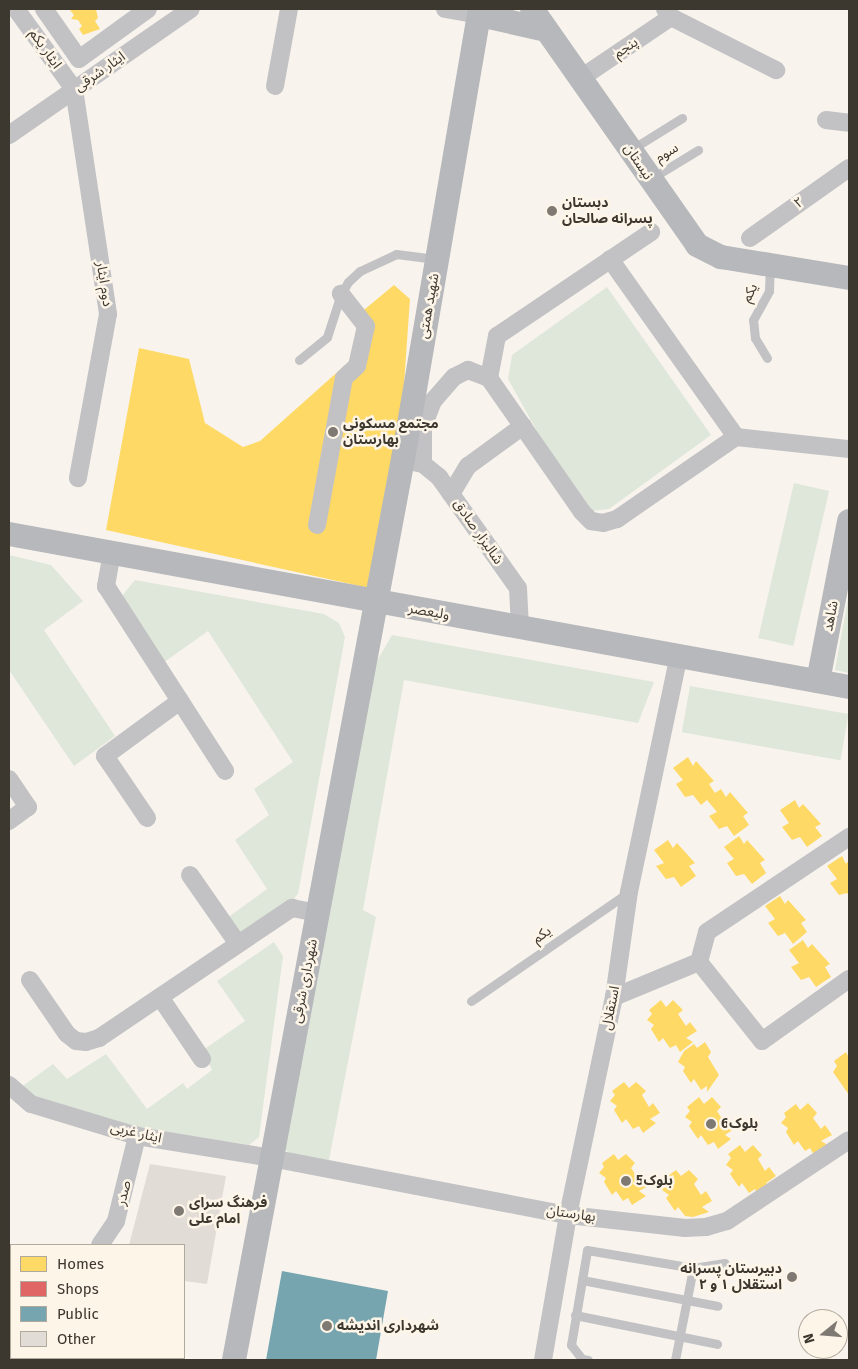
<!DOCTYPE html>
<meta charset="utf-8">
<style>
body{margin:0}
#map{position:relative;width:858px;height:1369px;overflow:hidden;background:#f8f4ed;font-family:"Fira Sans","Noto Sans Arabic",sans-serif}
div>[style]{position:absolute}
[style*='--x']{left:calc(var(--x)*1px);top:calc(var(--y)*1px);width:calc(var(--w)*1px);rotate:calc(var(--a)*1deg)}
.green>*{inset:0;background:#dee7d9;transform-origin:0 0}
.homes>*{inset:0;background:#ffd966}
.shops>*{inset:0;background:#e06666}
.public>*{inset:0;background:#76a5af}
.building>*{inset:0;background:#e2dcd6}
.lane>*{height:9px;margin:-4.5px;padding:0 4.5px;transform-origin:4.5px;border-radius:4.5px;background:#c2c2c5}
.street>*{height:18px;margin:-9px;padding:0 9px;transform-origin:9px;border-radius:9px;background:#c2c2c5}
.secondary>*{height:24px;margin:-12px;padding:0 12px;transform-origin:12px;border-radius:12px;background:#b7b8bc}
.dots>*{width:14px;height:14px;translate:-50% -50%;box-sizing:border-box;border:2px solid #fdf5e8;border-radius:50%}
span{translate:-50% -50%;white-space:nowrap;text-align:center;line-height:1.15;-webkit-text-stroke:5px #fdf5e8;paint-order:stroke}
.street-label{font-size:14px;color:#3c372f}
.poi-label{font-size:14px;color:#3c372f;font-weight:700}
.left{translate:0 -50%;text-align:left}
.right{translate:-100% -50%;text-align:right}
.frame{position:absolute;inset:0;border:10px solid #3c372f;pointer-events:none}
.legend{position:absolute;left:10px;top:1244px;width:175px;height:115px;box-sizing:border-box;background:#fdf5e8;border:1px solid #b0a99e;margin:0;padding:6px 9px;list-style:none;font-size:15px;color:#3c372f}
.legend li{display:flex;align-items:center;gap:10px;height:25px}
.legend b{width:25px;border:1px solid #b0a99e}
.north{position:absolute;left:798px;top:1309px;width:50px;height:50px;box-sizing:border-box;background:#fdf5e8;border:1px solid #b0a99e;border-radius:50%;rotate:253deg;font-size:14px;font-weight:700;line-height:20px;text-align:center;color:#3c372f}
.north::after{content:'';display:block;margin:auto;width:18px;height:22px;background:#7e7972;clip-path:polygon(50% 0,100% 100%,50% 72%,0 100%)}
</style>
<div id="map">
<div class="green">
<i style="clip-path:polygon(607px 287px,711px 435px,609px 509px,582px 512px,508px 379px,512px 355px)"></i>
<i style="left:794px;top:483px;width:36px;height:159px;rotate:13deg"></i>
<i style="clip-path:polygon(9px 555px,51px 565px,83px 601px,44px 630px,115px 736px,74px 766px,9px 670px)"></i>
<i style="clip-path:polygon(135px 580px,324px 614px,339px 623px,345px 637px,298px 894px,291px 902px,238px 937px,227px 918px,267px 889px,235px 840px,269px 815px,254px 789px,293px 762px,208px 631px,163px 663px,121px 597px)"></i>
<i style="clip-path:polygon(849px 593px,849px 673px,835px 670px)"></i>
<i style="clip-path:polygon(392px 635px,654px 682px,638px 723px,404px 680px,363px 910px,376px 917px,329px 1160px,294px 1156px,281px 1147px,371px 671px)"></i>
<i style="left:690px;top:686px;width:161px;height:47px;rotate:10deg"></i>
<i style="clip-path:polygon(274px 942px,283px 956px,259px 1137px,249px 1145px,140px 1128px,55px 1107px,20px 1088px,53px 1064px,67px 1079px,106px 1054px,147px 1109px,183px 1083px,187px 1089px,212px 1070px,203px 1050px,245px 1021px,217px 981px)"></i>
</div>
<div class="homes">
<i style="clip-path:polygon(69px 9px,96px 9px,98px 18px,95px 21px,100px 29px,83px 35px,79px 29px,82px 26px,78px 20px,71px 19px,74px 15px)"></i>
<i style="clip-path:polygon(394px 285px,410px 299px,403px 399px,369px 588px,106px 530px,139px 348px,189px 359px,205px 423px,243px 447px,260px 441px,352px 359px,359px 314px)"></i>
<i style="clip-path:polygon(688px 757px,693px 766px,696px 761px,714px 781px,709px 784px,715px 793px,721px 789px,726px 797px,730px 792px,748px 813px,743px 816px,749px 825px,734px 836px,727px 826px,719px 829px,709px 816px,717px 812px,707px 800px,701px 805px,693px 795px,685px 797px,676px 784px,683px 780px,673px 768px)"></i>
<i style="clip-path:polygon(795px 800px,799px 808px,803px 804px,821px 824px,815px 827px,822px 836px,807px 847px,800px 837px,792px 840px,782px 827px,789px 823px,780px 810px)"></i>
<i style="clip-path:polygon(739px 836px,744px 844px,747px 840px,765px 860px,760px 863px,766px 873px,752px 884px,744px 874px,736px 876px,727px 863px,734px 859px,724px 847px)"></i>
<i style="clip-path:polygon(668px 840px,673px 848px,677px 843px,695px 863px,689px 866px,696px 876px,681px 887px,674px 877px,666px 879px,656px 866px,664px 863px,654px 850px)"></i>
<i style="clip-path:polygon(842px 856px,846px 864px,849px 860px,849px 896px,847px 893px,839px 895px,830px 883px,837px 879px,827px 866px)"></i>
<i style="clip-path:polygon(780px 896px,785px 904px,788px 900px,806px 920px,801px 923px,807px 932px,793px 944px,785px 933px,778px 936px,768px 923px,775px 919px,765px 906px)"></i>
<i style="clip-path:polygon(803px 940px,808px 948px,812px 944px,830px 964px,825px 967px,831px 977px,816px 987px,809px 977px,801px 980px,791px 967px,799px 963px,789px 950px)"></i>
<i style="clip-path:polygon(661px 1000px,666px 1007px,673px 1000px,683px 1010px,678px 1014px,686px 1026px,690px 1022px,697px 1031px,686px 1038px,693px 1042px,680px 1052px,676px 1045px,670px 1048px,663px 1038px,659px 1042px,651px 1029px,654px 1025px,647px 1020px,652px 1014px,649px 1010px)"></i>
<i style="clip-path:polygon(705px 1042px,711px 1052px,708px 1057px,719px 1075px,707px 1092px,707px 1086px,701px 1090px,694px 1079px,691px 1083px,683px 1071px,685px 1067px,678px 1062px,684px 1051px,694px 1044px,697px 1048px)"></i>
<i style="clip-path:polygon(846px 1052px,849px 1058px,849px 1095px,833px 1072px,837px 1066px,834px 1061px)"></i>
<i style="clip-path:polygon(624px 1082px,629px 1088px,636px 1082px,646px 1091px,642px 1095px,649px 1107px,653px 1103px,660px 1113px,650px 1119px,656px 1123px,643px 1133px,639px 1126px,633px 1129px,626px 1119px,622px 1123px,614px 1110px,617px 1106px,610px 1101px,615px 1095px,612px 1091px)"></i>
<i style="clip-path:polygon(699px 1097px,704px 1104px,712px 1097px,721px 1107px,717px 1111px,725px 1123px,728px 1119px,735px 1128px,725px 1135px,731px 1139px,718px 1149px,714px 1142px,708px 1145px,701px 1135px,698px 1139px,689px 1126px,692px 1122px,685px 1117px,690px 1111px,687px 1107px)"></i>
<i style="clip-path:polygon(808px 1103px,817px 1113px,813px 1118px,821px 1129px,825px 1125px,832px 1135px,821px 1141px,828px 1145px,814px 1155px,810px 1148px,805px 1151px,798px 1141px,794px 1145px,786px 1132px,788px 1128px,781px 1123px,786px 1117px,784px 1113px,796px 1104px,800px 1110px)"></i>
<i style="clip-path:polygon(740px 1145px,745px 1152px,753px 1145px,762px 1155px,758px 1159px,765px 1171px,769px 1167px,776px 1176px,766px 1183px,772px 1187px,759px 1197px,755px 1189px,749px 1193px,742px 1183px,739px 1187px,730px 1174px,733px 1170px,726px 1165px,731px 1158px,728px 1154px)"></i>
<i style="clip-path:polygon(614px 1154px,618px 1160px,626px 1154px,635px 1163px,631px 1168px,639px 1179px,643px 1175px,650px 1185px,639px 1191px,646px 1196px,632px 1205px,628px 1198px,623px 1201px,616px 1191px,612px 1195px,604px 1182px,606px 1178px,599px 1173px,604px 1167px,602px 1163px)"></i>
<i style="clip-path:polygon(676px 1170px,681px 1176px,689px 1170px,698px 1179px,694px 1184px,701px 1195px,706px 1191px,712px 1201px,702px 1207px,709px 1212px,693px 1217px,685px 1216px,678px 1207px,675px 1211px,666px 1198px,669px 1195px,662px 1190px,667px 1183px,664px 1179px)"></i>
</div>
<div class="shops">
<i style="clip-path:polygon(9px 1313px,11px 1358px,62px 1358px,62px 1360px,9px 1360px)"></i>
</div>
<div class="public">
<i style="clip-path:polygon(282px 1271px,388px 1291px,376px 1360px,266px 1360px)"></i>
</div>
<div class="building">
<i style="clip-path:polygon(150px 1164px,226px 1176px,207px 1284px,184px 1281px,184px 1245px,129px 1245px)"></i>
</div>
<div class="lane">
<i style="--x:632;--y:149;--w:59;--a:-31.8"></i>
<i style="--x:652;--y:178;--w:54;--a:-31.3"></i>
<i style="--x:767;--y:358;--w:23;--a:-121"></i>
<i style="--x:755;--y:338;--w:18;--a:-96"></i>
<i style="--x:753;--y:320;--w:33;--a:-61"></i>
<i style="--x:769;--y:291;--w:25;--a:-88"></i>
<i style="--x:299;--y:360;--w:36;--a:-39"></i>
<i style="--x:327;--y:337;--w:45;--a:-72"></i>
<i style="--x:341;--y:294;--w:14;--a:-60"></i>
<i style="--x:348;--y:282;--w:16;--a:-43"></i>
<i style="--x:360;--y:271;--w:40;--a:-25"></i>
<i style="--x:396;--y:254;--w:40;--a:7.1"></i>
<i style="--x:471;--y:1001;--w:192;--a:-34.6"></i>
<i style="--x:582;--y:1280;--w:138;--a:10.8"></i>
<i style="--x:575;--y:1315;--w:145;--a:11.5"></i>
<i style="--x:588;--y:1360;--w:6;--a:-171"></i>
<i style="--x:582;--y:1359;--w:18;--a:-128"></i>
<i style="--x:571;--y:1345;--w:96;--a:-80.4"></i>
<i style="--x:587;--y:1250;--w:108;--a:9.6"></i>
<i style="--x:693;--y:1268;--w:32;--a:-9"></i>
<i style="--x:675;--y:1360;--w:94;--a:-78.9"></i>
</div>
<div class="street">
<i style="--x:16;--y:9;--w:99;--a:54.1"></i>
<i style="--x:74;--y:89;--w:228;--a:81.4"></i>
<i style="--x:108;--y:314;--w:167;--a:100.4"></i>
<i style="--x:44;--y:9;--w:61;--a:55"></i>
<i style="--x:79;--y:59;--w:85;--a:-35.9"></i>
<i style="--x:445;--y:9;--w:36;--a:10"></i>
<i style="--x:665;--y:9;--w:10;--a:53"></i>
<i style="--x:671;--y:17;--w:118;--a:26.8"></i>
<i style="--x:581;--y:78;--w:109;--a:-34.1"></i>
<i style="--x:275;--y:86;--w:78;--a:-79.7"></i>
<i style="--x:826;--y:120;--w:23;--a:7"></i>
<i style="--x:9;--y:135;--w:221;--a:-34.7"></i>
<i style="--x:750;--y:238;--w:121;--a:-35.3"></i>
<i style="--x:610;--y:259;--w:218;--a:54.7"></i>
<i style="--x:489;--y:378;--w:43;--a:-79.2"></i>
<i style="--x:497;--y:336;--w:186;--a:-34"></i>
<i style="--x:413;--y:462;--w:10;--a:11"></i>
<i style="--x:423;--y:464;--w:21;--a:39"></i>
<i style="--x:439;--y:477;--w:136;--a:54.6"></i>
<i style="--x:518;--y:588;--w:40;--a:87.1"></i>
<i style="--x:423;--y:464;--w:37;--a:-90"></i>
<i style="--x:423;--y:427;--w:28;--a:-69"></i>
<i style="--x:433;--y:401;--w:32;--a:-49"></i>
<i style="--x:454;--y:377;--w:16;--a:-27"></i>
<i style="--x:468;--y:370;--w:22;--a:21"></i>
<i style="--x:489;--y:378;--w:163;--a:55.2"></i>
<i style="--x:582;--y:512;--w:13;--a:45"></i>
<i style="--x:591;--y:521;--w:12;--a:9"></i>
<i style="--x:603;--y:523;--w:15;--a:-16"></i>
<i style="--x:617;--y:519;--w:145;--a:-34.6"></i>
<i style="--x:736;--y:437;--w:114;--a:6.1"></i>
<i style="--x:451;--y:494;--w:33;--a:-59"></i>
<i style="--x:468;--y:466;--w:68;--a:-36"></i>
<i style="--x:317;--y:525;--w:149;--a:-79.6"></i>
<i style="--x:344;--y:378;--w:18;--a:-43"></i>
<i style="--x:357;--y:366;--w:41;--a:-77.3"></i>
<i style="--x:366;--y:326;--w:41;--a:-128"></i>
<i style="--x:112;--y:552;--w:35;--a:100"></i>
<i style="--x:106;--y:586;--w:220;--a:57.2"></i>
<i style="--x:9;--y:779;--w:34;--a:56"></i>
<i style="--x:28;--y:807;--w:24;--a:144"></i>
<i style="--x:147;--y:818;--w:75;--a:-124.1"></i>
<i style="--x:105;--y:756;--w:93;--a:-36.3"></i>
<i style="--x:190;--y:875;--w:84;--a:55.2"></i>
<i style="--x:699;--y:962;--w:31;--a:-75"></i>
<i style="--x:707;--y:932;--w:171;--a:-33.8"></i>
<i style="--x:30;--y:980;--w:65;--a:55.6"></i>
<i style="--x:67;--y:1034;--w:11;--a:38"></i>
<i style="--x:76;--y:1041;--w:10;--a:6"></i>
<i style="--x:86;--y:1042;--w:14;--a:-17"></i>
<i style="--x:99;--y:1038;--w:233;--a:-34"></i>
<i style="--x:292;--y:908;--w:26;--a:11"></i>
<i style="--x:160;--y:997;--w:75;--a:55.9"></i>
<i style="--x:614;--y:997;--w:92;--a:-22.4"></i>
<i style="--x:699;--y:962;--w:101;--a:51.4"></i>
<i style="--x:762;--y:1041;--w:107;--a:-35.5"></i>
<i style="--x:9;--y:1085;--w:29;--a:41"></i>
<i style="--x:31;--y:1104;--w:111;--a:16.8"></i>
<i style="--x:137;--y:1136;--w:136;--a:9.3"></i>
<i style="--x:271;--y:1158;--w:302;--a:10.9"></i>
<i style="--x:568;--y:1215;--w:118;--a:6.3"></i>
<i style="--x:685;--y:1228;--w:21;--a:-3"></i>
<i style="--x:706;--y:1227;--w:22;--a:-16"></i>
<i style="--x:727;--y:1221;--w:146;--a:-33.6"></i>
<i style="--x:100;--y:1245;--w:29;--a:-56"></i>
<i style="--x:116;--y:1221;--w:88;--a:-76.1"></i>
<i style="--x:9;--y:1284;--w:2;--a:0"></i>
<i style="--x:543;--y:1360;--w:147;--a:-80.2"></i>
<i style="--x:568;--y:1215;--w:223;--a:-78.1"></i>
<i style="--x:614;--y:997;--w:106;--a:-81.9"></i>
<i style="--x:629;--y:892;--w:242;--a:-78.1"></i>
</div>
<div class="secondary">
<i style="--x:532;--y:9;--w:288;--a:55"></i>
<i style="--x:697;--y:245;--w:27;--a:27"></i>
<i style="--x:721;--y:257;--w:130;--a:9.3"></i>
<i style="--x:480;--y:15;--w:68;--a:12.8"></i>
<i style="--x:9;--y:534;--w:854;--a:10.32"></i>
<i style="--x:818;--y:681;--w:163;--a:-79"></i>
<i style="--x:234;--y:1360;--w:917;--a:-79.38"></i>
<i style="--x:403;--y:459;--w:457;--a:-80.3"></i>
</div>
<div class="dots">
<i style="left:552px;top:211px;background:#7e7972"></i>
<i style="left:333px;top:432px;background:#7e7972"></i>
<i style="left:711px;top:1124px;background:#7e7972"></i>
<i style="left:626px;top:1181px;background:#7e7972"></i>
<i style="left:179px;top:1211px;background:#7e7972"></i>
<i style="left:792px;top:1277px;background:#7e7972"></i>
<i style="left:327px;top:1326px;background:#7e7972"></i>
</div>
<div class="street-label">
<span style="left:626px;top:48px;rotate:-34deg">پنجم</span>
<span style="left:45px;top:49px;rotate:55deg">ایثار یکم</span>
<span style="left:100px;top:72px;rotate:-35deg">ایثار شرقی</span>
<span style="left:667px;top:153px;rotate:-32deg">سوم</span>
<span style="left:638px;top:162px;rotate:56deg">نيستان</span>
<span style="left:799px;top:203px;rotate:-35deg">۲</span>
<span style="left:104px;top:284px;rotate:81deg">دوم ایثار</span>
<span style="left:750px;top:293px;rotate:-64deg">یکم</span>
<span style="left:429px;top:306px;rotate:-80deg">شهید همتی</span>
<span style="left:478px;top:532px;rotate:55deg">شالیزار صادق</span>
<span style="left:429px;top:612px;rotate:10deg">ولیعصر</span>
<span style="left:831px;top:616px;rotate:-79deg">شاهد</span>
<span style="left:542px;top:935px;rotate:-35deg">یکم</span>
<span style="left:305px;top:981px;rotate:-79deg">شهرداری شرقی</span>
<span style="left:611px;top:1008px;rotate:-79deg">استقلال</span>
<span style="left:136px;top:1133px;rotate:13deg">ایثار غربی</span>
<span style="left:124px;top:1193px;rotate:-76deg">صدر</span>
<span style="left:571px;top:1214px;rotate:8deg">بهارستان</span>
</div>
<div class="poi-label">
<span class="left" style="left:562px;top:211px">دبستان<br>پسرانه صالحان</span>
<span class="left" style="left:343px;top:432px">مجتمع مسکونی<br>بهارستان</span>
<span class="left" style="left:721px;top:1124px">بلوک6</span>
<span class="left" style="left:636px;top:1181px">بلوک5</span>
<span class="left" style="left:189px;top:1211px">فرهنگ سرای<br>امام علی</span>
<span class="right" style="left:782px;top:1277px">دبیرستان پسرانه<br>استقلال ۱ و ۲</span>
<span class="left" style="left:337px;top:1326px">شهرداری اندیشه</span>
</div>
<div class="frame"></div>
<ul class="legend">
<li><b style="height:14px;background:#ffd966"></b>Homes</li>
<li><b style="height:14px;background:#e06666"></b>Shops</li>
<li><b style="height:14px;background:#76a5af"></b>Public</li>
<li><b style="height:14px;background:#e2dcd6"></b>Other</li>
</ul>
<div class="north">N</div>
</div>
